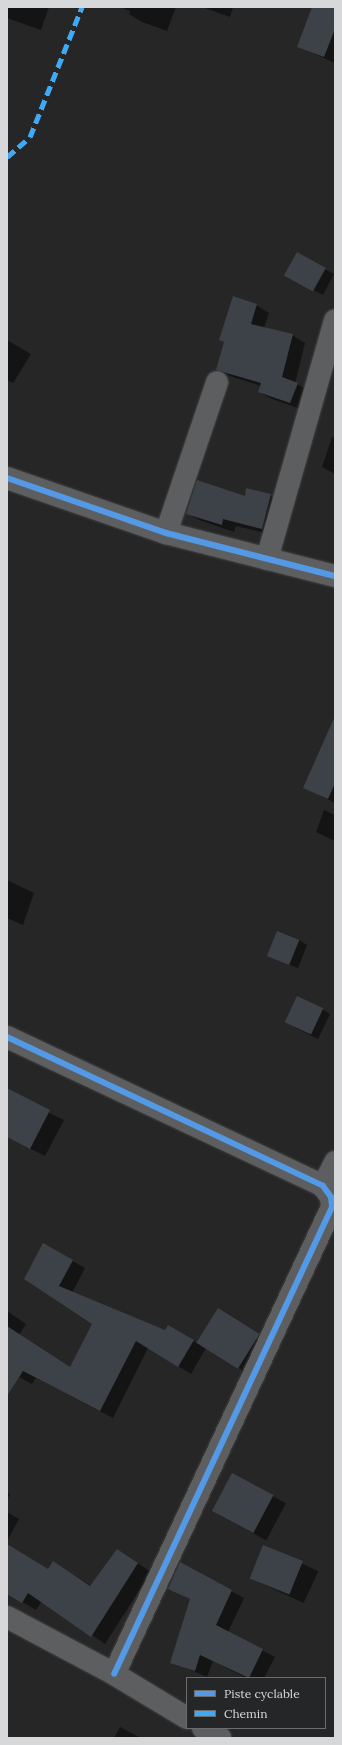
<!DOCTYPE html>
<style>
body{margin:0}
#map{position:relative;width:342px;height:1745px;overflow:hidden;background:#262627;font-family:Lora,serif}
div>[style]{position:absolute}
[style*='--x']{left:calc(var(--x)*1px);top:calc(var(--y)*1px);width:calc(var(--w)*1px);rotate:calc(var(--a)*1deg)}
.shadow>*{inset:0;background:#0007;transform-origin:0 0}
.building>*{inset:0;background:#3d4249;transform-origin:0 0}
.roads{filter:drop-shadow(0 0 1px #434344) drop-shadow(0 0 1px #434344)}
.minor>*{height:22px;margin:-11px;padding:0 11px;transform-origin:11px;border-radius:11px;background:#5d5e5f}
.quiet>*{height:5px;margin-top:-2.5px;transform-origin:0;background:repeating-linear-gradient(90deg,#3fa9f5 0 10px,transparent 0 15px)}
.cycleway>*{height:6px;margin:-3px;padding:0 3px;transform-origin:3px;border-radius:3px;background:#5399e6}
span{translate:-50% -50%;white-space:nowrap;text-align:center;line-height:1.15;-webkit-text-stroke:3px #252628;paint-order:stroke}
.frame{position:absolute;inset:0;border:8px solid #d7d8d9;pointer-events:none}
.legend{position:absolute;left:186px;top:1677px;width:140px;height:52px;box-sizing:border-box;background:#252628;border:1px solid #6c6d6f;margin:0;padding:5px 7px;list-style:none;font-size:12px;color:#d7d8d9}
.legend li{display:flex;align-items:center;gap:8px;height:20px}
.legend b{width:20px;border:1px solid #6c6d6f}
</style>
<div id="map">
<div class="shadow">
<i style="clip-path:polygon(7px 7px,49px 7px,41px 30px,7px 18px)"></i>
<i style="clip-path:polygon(120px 7px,176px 7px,167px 31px,142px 22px,129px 14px,130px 11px)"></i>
<i style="clip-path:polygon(202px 7px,233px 7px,230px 17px)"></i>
<i style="clip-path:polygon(313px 7px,335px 8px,335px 63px,299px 47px)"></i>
<i style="clip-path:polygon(297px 254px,334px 274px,323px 295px,294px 280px)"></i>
<i style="clip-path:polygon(256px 305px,269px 313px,264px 328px,292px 335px,305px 343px,295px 383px,310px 391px,303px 410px,272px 399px,259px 392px,261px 386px,230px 376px,217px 369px,225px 342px,220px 340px)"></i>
<i style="clip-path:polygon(7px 340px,31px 354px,13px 383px,7px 380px)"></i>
<i style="clip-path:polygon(332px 437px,335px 438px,335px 474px,322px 467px)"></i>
<i style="clip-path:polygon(270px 495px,282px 502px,274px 535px,236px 526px,234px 532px,199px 520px,187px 513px,245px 497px)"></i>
<i style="clip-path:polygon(335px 754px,335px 803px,304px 787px)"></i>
<i style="clip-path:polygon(324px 810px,335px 815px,335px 841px,316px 832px)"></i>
<i style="clip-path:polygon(7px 880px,34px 893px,23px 925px,7px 918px)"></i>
<i style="clip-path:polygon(299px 940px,307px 945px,298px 968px,277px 960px)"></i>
<i style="clip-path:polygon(322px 1009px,330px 1014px,318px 1039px,294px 1027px)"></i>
<i style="clip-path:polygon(7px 1093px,64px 1120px,45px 1156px,7px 1137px)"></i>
<i style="clip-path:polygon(44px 1245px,85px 1268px,72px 1293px,166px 1331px,181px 1333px,197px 1343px,233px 1318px,273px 1343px,257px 1379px,206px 1348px,191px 1374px,148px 1348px,113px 1418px,36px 1378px,32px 1384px,19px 1377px,7px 1369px,7px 1311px,26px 1324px,19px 1335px,71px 1368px,94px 1323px,26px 1278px)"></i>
<i style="left:233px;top:1475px;width:60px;height:42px;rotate:28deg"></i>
<i style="clip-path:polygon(7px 1492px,10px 1494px,7px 1500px)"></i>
<i style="clip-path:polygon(7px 1512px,19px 1519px,7px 1541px)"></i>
<i style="clip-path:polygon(7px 1545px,48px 1570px,67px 1571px,91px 1586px,118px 1550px,151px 1572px,105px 1644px,42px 1601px,36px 1610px,7px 1593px)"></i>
<i style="left:264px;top:1546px;width:60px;height:35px;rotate:25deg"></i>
<i style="clip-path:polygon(180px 1564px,244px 1598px,228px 1632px,275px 1657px,264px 1678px,246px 1678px,213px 1661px,207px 1677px,172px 1662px,191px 1600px,169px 1588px)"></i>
<i style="clip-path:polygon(120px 1727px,141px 1738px,114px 1738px)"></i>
</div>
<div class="building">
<i style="clip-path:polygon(312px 7px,335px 7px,335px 29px,324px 57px,297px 47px)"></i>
<i style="left:297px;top:252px;width:33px;height:27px;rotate:29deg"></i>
<i style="clip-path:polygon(233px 296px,257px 304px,251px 324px,293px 334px,282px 377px,298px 383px,290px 403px,258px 392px,261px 383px,216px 370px,224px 342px,219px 340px)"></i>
<i style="clip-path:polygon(197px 480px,245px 496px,246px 488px,271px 494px,262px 529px,223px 519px,222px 525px,186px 514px)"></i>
<i style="clip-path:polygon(335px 716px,335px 783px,328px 799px,303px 788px)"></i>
<i style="left:277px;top:931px;width:24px;height:27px;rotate:22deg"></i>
<i style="left:297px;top:996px;width:29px;height:29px;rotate:25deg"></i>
<i style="clip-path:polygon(7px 1088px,50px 1110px,30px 1149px,7px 1137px)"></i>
<i style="clip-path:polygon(43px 1243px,73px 1260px,59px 1286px,165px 1330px,168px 1325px,194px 1340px,178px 1367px,136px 1341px,100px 1411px,23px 1371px,7px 1396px,7px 1326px,70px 1367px,92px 1324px,24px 1279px)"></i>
<i style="left:218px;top:1308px;width:49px;height:41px;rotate:32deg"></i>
<i style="left:232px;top:1473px;width:47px;height:43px;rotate:28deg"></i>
<i style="clip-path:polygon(7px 1544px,48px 1569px,53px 1561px,90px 1586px,117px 1549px,138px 1563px,91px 1637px,28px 1593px,22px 1603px,7px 1594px)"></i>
<i style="left:263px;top:1545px;width:43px;height:36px;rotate:22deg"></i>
<i style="clip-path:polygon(180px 1562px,232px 1590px,216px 1625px,263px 1649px,249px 1678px,200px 1655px,195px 1671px,170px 1663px,190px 1599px,168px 1589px)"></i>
</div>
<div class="roads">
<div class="minor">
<i style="--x:7;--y:478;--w:168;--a:19.1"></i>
<i style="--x:166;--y:533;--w:174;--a:14.3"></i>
<i style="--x:166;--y:533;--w:159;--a:-71.3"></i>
<i style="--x:267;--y:559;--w:248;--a:-74.1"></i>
<i style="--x:7;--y:1037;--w:349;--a:25.2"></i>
<i style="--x:323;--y:1186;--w:14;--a:54"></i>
<i style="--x:331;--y:1197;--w:10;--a:84"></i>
<i style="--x:332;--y:1207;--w:515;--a:115.02"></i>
<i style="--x:323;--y:1186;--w:27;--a:-63"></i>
<i style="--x:7;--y:1617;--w:121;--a:28"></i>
<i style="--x:114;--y:1674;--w:85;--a:31.1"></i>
<i style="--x:203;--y:1728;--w:20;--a:30"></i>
</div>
</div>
<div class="quiet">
<i style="--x:7;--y:157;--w:30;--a:-41"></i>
<i style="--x:30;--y:137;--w:140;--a:-68.2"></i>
</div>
<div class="cycleway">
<i style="--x:7;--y:478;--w:168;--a:19.1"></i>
<i style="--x:166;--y:533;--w:174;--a:14.3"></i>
<i style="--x:7;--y:1037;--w:349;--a:25.2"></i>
<i style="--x:323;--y:1186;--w:14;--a:54"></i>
<i style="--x:331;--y:1197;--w:10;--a:84"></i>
<i style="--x:332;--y:1207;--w:515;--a:115.02"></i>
</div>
<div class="frame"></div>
<ul class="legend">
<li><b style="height:5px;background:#5399e6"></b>Piste cyclable</li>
<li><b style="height:5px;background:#3fa9f5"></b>Chemin</li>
</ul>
</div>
